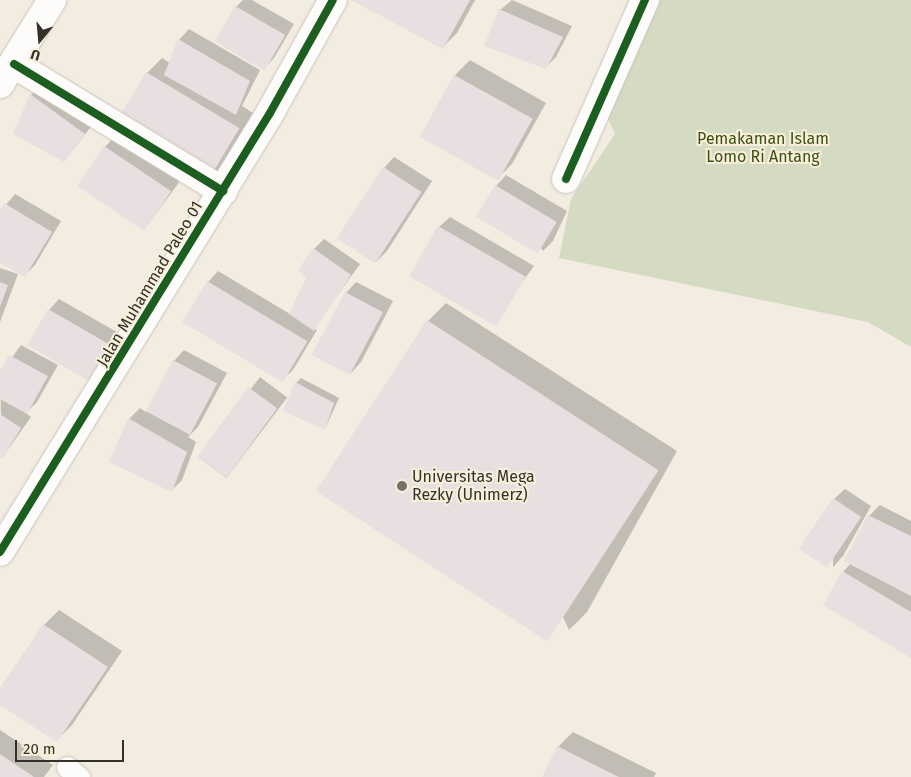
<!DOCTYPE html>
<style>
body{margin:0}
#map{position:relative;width:911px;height:777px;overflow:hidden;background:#f2ece1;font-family:"Fira Sans",sans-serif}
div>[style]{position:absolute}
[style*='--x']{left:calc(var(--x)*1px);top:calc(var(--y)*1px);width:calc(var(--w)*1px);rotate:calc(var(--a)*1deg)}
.green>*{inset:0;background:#d5dac3}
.shadow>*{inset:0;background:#0003;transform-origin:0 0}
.building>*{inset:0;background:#e9dee0;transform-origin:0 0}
.roads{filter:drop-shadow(0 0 1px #c9c4bc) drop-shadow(0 0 1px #c9c4bc)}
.lane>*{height:21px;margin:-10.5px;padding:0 10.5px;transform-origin:10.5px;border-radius:10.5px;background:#fdfcfa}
.street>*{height:28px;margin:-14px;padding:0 14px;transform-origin:14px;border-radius:14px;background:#fdfcfa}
.cycleway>*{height:8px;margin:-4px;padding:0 4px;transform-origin:4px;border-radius:4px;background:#1b5e20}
.dots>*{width:14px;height:14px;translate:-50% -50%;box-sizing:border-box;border:2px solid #f8efdb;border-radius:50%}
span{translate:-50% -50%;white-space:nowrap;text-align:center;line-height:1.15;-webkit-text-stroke:4px #f8efdb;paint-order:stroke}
.park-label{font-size:16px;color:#3b5011}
.street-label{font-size:16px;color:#343129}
.poi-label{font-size:16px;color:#343129}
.left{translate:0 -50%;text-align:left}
.north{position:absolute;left:15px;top:15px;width:50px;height:50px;-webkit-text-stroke:4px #f8efdb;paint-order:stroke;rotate:197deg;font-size:14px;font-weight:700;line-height:20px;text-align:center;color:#343129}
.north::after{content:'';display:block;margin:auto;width:18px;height:22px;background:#343129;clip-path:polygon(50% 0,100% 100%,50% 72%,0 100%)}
.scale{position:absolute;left:15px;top:740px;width:109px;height:22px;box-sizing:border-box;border:2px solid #343129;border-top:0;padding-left:6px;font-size:15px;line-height:18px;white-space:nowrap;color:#343129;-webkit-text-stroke:4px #f8efdb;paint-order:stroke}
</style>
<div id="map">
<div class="green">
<i style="clip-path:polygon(649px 0,911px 0,911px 347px,868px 322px,559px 258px,571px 199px,615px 134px,597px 96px)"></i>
</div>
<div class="shadow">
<i style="clip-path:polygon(243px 0,252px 0,294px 24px,274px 58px,264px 69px,236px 7px)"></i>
<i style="clip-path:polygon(354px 0,475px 0,457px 33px,442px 48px)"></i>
<i style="clip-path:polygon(512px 0,572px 26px,556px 57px,546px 67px,500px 10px)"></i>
<i style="clip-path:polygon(189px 29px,260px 70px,242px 106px,253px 113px,227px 161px,212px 176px,147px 73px,162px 58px,170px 63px,179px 40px)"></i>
<i style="clip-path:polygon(470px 60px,546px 103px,512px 164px,497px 179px,421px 136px,455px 75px)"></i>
<i style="clip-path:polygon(42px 85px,94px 123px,64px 161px,14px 133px,31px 95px)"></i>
<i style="clip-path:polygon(115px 136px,180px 181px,144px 230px,105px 147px)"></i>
<i style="clip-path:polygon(394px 157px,432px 181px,387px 251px,376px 262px,384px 168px)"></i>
<i style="clip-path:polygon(506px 175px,567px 211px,553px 241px,543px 251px,496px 186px)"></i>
<i style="clip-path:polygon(15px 194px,61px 221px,35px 265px,24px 276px,0 261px,0 212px)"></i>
<i style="clip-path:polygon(450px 217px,534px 266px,492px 323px,439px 227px)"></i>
<i style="clip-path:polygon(324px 239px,360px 264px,314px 328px,317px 330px,293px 370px,282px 380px,208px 282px,218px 271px,290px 314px,308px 277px,314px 249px)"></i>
<i style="clip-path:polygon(0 268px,18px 274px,0 322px)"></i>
<i style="clip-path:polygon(356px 282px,393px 301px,361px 362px,351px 373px,346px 293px)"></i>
<i style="clip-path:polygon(59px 299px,122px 335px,99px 371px,49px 310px)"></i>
<i style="clip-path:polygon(446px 303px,677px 451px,587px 612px,569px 630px,428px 321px)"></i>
<i style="clip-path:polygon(21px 345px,58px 365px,37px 402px,26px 413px,31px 417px,2px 458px,0 374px)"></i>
<i style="clip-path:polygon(184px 350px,227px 373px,198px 427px,188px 437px,196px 442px,182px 480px,172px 490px,129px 419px,140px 408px,146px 412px,174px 361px)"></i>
<i style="left:260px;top:377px;width:34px;height:101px;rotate:37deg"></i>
<i style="clip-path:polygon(301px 378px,339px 398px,325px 429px,296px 383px)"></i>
<i style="clip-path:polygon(845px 489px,871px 506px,843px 556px,833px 567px,834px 499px)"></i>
<i style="clip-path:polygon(880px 505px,911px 521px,911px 657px,843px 572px,851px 563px,846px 561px,869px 516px)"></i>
<i style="clip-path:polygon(59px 610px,122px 651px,72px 725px,57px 740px,0 703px,0 690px,44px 625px)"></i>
<i style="clip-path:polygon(0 730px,53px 765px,44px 777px,0 777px)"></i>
<i style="clip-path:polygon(573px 732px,656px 773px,654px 777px,543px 777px,558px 747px)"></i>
</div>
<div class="building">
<i style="clip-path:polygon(351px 0,470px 0,443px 49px)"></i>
<i style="left:235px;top:6px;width:58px;height:41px;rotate:30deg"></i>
<i style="clip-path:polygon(499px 9px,563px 37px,546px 69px,484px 46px)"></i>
<i style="clip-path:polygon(178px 39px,250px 81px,236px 115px,164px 75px)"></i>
<i style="left:146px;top:72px;width:109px;height:56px;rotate:31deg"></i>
<i style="left:454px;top:75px;width:90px;height:71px;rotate:29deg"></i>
<i style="clip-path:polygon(30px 94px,85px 134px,64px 162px,13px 134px)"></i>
<i style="left:104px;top:146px;width:81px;height:48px;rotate:34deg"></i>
<i style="left:383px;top:167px;width:46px;height:85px;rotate:33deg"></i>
<i style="left:495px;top:185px;width:72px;height:37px;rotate:31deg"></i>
<i style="clip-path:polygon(4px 203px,52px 232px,25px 277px,0 263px,0 210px)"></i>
<i style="left:438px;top:226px;width:101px;height:58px;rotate:30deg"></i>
<i style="clip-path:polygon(313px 248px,351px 275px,314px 331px,289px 314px,306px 278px,298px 270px)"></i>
<i style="left:207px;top:281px;width:117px;height:48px;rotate:31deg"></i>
<i style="clip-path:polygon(0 282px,8px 285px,0 307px)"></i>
<i style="left:345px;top:292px;width:43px;height:71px;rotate:28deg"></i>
<i style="left:48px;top:309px;width:74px;height:42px;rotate:30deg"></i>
<i style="left:427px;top:320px;width:276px;height:204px;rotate:33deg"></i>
<i style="clip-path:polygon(9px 355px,48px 376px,27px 414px,0 399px,0 371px)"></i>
<i style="left:173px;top:360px;width:50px;height:58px;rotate:28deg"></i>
<i style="clip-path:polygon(295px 382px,334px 403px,325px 430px,283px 411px)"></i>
<i style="left:248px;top:387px;width:36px;height:86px;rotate:36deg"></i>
<i style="clip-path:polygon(0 414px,21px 428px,2px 459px,0 458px)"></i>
<i style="clip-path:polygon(128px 418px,187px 452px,172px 492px,109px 462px)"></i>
<i style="left:833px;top:498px;width:34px;height:61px;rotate:34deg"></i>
<i style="clip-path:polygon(868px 515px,911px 536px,911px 596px,844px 561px)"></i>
<i style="clip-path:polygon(842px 571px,911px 612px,911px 658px,823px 605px)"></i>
<i style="clip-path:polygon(43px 624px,108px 667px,57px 742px,0 705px,0 688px)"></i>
<i style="clip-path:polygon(557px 746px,619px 777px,542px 777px)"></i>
<i style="clip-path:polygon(0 754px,34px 777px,0 777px)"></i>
</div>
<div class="roads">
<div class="lane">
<i style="--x:67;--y:767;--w:16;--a:40"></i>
</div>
<div class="street">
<i style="--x:14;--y:64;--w:245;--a:31.3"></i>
<i style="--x:0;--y:84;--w:99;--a:-58.2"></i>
<i style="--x:566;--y:179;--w:196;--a:-66.2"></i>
<i style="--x:0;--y:552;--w:515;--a:-58.41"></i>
<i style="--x:270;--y:113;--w:129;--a:-60.9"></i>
</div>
</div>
<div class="cycleway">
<i style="--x:14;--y:64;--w:245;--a:31.3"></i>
<i style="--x:566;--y:179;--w:196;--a:-66.2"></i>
<i style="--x:0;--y:552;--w:515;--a:-58.41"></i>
<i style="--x:270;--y:113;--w:129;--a:-60.9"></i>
</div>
<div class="dots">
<i style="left:402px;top:486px;background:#767269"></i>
</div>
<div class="park-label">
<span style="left:763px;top:148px">Pemakaman Islam<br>Lomo Ri Antang</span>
</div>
<div class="street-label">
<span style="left:150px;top:284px;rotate:-59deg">Jalan Muhammad Paleo 01</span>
</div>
<div class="poi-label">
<span class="left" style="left:412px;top:486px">Universitas Mega<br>Rezky (Unimerz)</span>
</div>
<div class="north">U</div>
<div class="scale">20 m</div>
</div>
